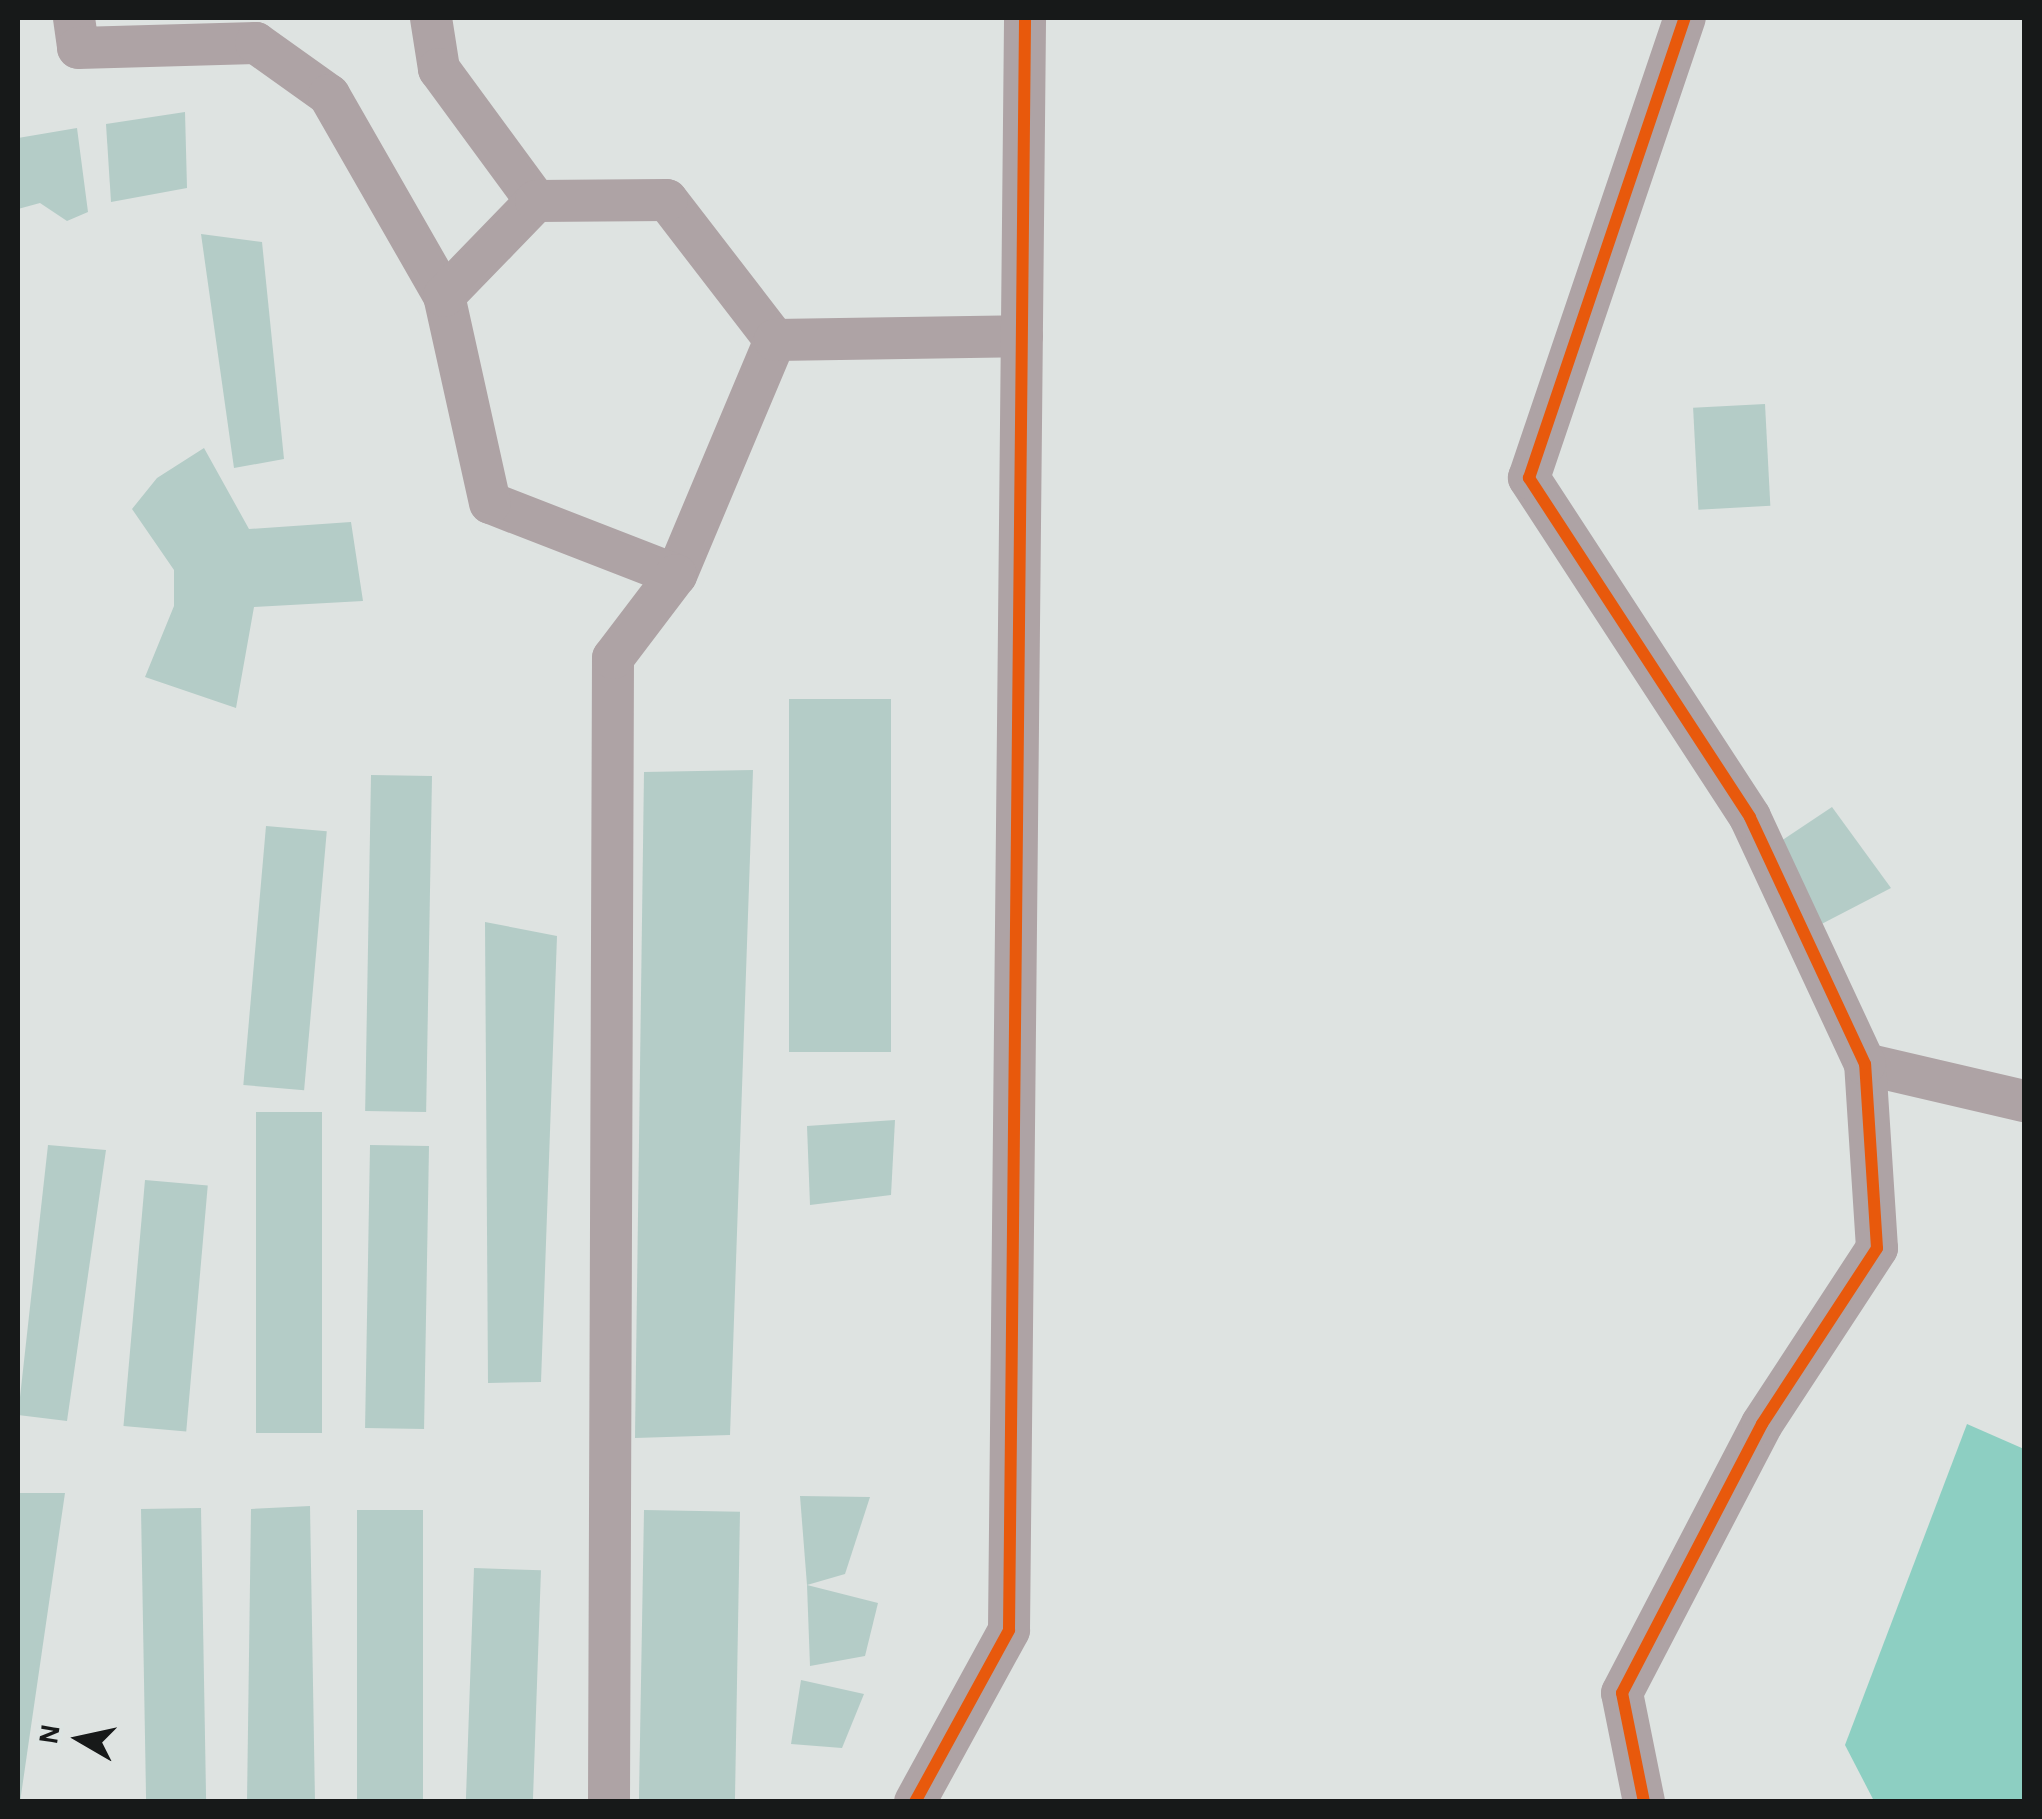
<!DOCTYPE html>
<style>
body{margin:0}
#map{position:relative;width:2042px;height:1819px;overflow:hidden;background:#dee3e1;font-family:"Alegreya Sans",sans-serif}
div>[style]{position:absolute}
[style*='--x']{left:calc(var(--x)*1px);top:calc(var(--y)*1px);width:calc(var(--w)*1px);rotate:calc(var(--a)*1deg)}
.forest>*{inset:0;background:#8dcfc2}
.building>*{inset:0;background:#b4ccc7;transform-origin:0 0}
.minor>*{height:42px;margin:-21px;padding:0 21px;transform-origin:21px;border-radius:21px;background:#aea3a5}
.cycleway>*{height:12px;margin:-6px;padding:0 6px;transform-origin:6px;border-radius:6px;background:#e8590c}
span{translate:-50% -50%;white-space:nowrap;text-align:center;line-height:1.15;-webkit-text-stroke:8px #dde4e2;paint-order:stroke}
.frame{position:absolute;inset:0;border:20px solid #171919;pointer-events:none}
.north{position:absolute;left:30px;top:1689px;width:100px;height:100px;-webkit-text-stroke:8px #dde4e2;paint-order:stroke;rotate:279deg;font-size:28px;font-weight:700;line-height:40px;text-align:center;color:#171919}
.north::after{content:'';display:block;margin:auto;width:35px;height:45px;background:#171919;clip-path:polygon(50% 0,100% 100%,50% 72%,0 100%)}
</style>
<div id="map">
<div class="forest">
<i style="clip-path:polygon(1967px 1424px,2024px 1449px,2024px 1801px,1874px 1801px,1845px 1745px)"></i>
</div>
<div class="building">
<i style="clip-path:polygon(185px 112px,187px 188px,111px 202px,106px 124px)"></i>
<i style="clip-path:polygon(77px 128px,88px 212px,67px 221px,40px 203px,18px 209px,18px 138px)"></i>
<i style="clip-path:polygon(201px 234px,262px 242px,284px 459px,234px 468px)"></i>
<i style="left:1765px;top:404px;width:102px;height:72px;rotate:87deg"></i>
<i style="clip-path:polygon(204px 448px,249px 529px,351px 522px,363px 601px,254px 607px,236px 708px,145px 677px,174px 606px,174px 570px,132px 509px,157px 478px)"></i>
<i style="left:891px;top:699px;width:353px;height:102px;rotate:90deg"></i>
<i style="clip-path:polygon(753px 770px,730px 1435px,635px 1438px,644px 772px)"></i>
<i style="left:432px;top:776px;width:336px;height:61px;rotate:91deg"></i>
<i style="clip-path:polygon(1832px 807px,1891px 888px,1810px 930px,1778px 843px)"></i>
<i style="left:266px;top:826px;width:61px;height:260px;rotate:5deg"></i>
<i style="clip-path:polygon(485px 922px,557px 936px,541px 1382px,488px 1383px)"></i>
<i style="left:256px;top:1112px;width:66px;height:321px"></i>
<i style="clip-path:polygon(895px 1120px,891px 1195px,810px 1205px,807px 1126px)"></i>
<i style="clip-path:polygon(48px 1145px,106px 1150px,67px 1421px,18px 1415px)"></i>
<i style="left:429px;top:1146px;width:283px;height:59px;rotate:91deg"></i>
<i style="left:145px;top:1180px;width:63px;height:247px;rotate:5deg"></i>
<i style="clip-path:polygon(18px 1493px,65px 1493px,20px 1802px,18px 1802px)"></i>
<i style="clip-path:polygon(800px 1496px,870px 1497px,845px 1574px,807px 1585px)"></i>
<i style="clip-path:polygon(310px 1506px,315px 1802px,247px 1802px,251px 1509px)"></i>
<i style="left:201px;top:1508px;width:294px;height:60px;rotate:89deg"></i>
<i style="left:357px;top:1510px;width:66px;height:292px"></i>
<i style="left:644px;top:1510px;width:96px;height:292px;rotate:1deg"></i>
<i style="left:474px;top:1568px;width:67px;height:234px;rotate:2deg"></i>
<i style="clip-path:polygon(807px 1585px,878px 1603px,865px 1656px,810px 1666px)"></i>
<i style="clip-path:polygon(801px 1680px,864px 1694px,842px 1748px,791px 1744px)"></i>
</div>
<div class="minor">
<i style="--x:74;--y:18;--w:30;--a:82"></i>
<i style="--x:78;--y:48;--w:178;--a:-1.6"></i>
<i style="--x:256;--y:43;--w:90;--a:35.5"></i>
<i style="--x:329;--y:95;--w:232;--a:60.2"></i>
<i style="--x:431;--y:18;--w:52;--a:81.1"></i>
<i style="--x:439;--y:69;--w:164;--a:53.7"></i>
<i style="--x:667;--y:200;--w:177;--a:52.4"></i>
<i style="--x:775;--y:340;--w:255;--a:112.8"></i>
<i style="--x:676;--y:575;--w:199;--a:-158.8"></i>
<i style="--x:490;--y:503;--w:212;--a:-102.5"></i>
<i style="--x:444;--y:296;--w:132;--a:-45.9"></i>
<i style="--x:536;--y:201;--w:131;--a:-0.4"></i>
<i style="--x:775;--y:340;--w:247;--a:-0.9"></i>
<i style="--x:1865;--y:1064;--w:163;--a:13.1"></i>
<i style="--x:609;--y:1802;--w:1144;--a:-89.8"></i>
<i style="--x:613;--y:658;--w:104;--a:-52.8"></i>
<i style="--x:915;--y:1802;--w:196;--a:-61.3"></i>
<i style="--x:1009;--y:1630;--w:1612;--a:-89.43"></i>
<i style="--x:1644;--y:1802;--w:111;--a:-101.4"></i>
<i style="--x:1622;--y:1693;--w:303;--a:-62.5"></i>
<i style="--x:1762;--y:1424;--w:210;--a:-56.8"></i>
<i style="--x:1877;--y:1248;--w:184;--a:-93.7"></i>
<i style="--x:1865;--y:1064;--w:272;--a:-115"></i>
<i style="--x:1750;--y:817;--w:405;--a:-123.1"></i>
<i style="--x:1529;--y:478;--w:486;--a:-71.3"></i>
</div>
<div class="cycleway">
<i style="--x:915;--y:1802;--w:196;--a:-61.3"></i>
<i style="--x:1009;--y:1630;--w:1612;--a:-89.43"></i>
<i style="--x:1644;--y:1802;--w:111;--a:-101.4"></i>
<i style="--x:1622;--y:1693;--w:303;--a:-62.5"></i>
<i style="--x:1762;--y:1424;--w:210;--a:-56.8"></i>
<i style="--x:1877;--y:1248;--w:184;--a:-93.7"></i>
<i style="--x:1865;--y:1064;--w:272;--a:-115"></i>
<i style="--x:1750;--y:817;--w:405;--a:-123.1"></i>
<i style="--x:1529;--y:478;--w:486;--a:-71.3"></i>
</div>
<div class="frame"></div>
<div class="north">N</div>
</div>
